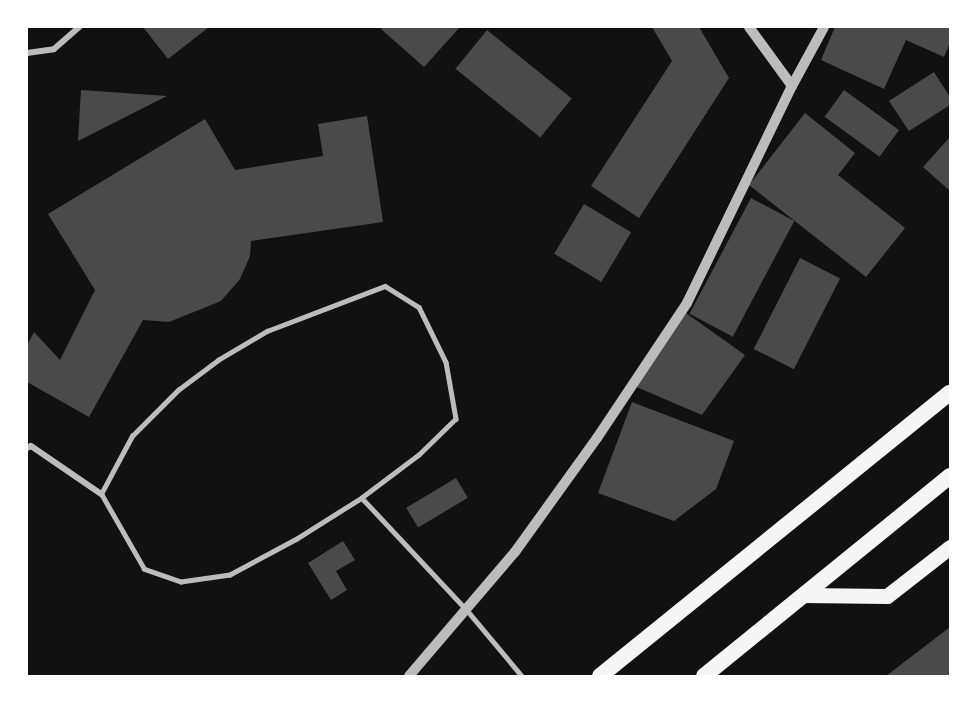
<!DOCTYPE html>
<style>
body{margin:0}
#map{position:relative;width:977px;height:703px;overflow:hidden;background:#111;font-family:"Fira Sans Condensed",sans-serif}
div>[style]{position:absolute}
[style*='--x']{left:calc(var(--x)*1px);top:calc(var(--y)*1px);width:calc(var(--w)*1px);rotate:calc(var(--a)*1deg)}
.building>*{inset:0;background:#4a4a4a;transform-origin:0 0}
.service>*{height:4.5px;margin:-2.25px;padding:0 2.25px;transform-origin:2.25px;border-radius:2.25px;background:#bcbcbc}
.minor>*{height:6px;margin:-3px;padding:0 3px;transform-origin:3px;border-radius:3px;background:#bcbcbc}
.tertiary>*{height:10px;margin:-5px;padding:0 5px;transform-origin:5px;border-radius:5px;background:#bcbcbc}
.primary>*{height:15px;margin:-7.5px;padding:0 7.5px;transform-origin:7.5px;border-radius:7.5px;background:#f5f5f5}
.trunk>*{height:16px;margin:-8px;padding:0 8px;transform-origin:8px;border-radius:8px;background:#f5f5f5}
span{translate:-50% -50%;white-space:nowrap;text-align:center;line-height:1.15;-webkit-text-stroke:4.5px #fff;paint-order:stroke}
.frame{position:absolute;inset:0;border:28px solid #fff;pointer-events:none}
</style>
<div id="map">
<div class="building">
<i style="clip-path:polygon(143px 27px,209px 27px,168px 59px)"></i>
<i style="clip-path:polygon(383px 27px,460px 27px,424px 67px,381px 29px)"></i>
<i style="clip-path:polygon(652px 27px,699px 27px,729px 78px,639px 218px,591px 186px,672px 61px)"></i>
<i style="clip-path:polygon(835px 27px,950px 27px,950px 43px,944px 57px,906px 40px,884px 89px,821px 60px)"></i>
<i style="left:487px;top:30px;width:109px;height:50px;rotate:39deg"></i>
<i style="clip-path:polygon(934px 72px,950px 97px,950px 105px,909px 131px,889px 101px)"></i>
<i style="clip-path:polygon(81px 90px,167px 96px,78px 141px)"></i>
<i style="left:844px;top:90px;width:68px;height:33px;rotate:36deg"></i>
<i style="clip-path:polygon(805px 113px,855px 153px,838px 175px,905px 228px,866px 277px,749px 185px)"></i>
<i style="clip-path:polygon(367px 116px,383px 222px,251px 241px,250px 256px,240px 279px,221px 301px,169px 322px,143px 320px,89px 417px,27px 382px,27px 345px,34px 332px,60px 360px,95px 290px,48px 214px,205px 119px,235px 170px,323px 156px,318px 124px)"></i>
<i style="clip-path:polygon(950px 137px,950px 191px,923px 167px)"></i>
<i style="left:751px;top:198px;width:49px;height:131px;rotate:28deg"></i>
<i style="left:584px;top:204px;width:55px;height:58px;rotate:31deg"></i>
<i style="left:800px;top:258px;width:45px;height:102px;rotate:27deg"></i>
<i style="clip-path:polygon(686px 313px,745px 355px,702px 415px,634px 386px)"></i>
<i style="clip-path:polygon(632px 402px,734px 441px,716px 489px,674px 521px,598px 493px)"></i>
<i style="left:456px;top:478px;width:23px;height:58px;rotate:59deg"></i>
<i style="clip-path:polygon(343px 541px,355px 560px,336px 571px,347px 590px,331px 600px,308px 563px)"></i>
<i style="clip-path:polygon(950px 627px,950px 676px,886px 676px)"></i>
</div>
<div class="service">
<i style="--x:385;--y:286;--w:40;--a:32"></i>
<i style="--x:419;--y:307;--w:61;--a:63.9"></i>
<i style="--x:446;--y:362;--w:58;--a:80"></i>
<i style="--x:456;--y:419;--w:52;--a:135.8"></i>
<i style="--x:419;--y:455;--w:71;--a:143"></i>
<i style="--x:362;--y:498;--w:77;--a:147.8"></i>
<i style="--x:297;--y:539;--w:76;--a:151.8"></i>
<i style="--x:230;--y:575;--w:49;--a:171.9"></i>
<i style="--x:181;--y:582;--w:39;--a:-161"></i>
<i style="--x:144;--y:569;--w:86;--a:-119.8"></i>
<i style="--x:101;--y:494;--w:66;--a:-61.9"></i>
<i style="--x:132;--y:436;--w:65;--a:-45"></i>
<i style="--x:178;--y:390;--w:50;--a:-36.9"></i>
<i style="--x:218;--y:360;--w:57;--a:-30.6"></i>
<i style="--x:267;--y:331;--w:126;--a:-20.9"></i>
<i style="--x:362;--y:498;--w:152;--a:46.9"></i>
<i style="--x:466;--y:609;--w:87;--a:50.1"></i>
</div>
<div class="minor">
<i style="--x:27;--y:53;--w:27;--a:-8"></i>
<i style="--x:54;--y:49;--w:33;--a:-41"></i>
<i style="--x:27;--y:448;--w:4;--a:-27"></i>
<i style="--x:31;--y:446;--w:85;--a:34.4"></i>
</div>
<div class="tertiary">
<i style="--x:749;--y:27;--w:73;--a:53.9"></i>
<i style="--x:409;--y:676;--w:163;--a:-49.5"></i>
<i style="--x:515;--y:552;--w:140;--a:-54.3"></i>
<i style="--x:597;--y:438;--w:162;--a:-56.3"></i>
<i style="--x:687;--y:303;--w:241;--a:-64.2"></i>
<i style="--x:792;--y:86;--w:67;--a:-61.5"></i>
</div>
<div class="primary">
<i style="--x:803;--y:595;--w:84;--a:0.7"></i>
<i style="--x:887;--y:596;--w:80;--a:-37.9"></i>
</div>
<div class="trunk">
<i style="--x:600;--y:676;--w:450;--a:-39"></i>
<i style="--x:704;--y:676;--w:317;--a:-39.1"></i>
</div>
<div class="frame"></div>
</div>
